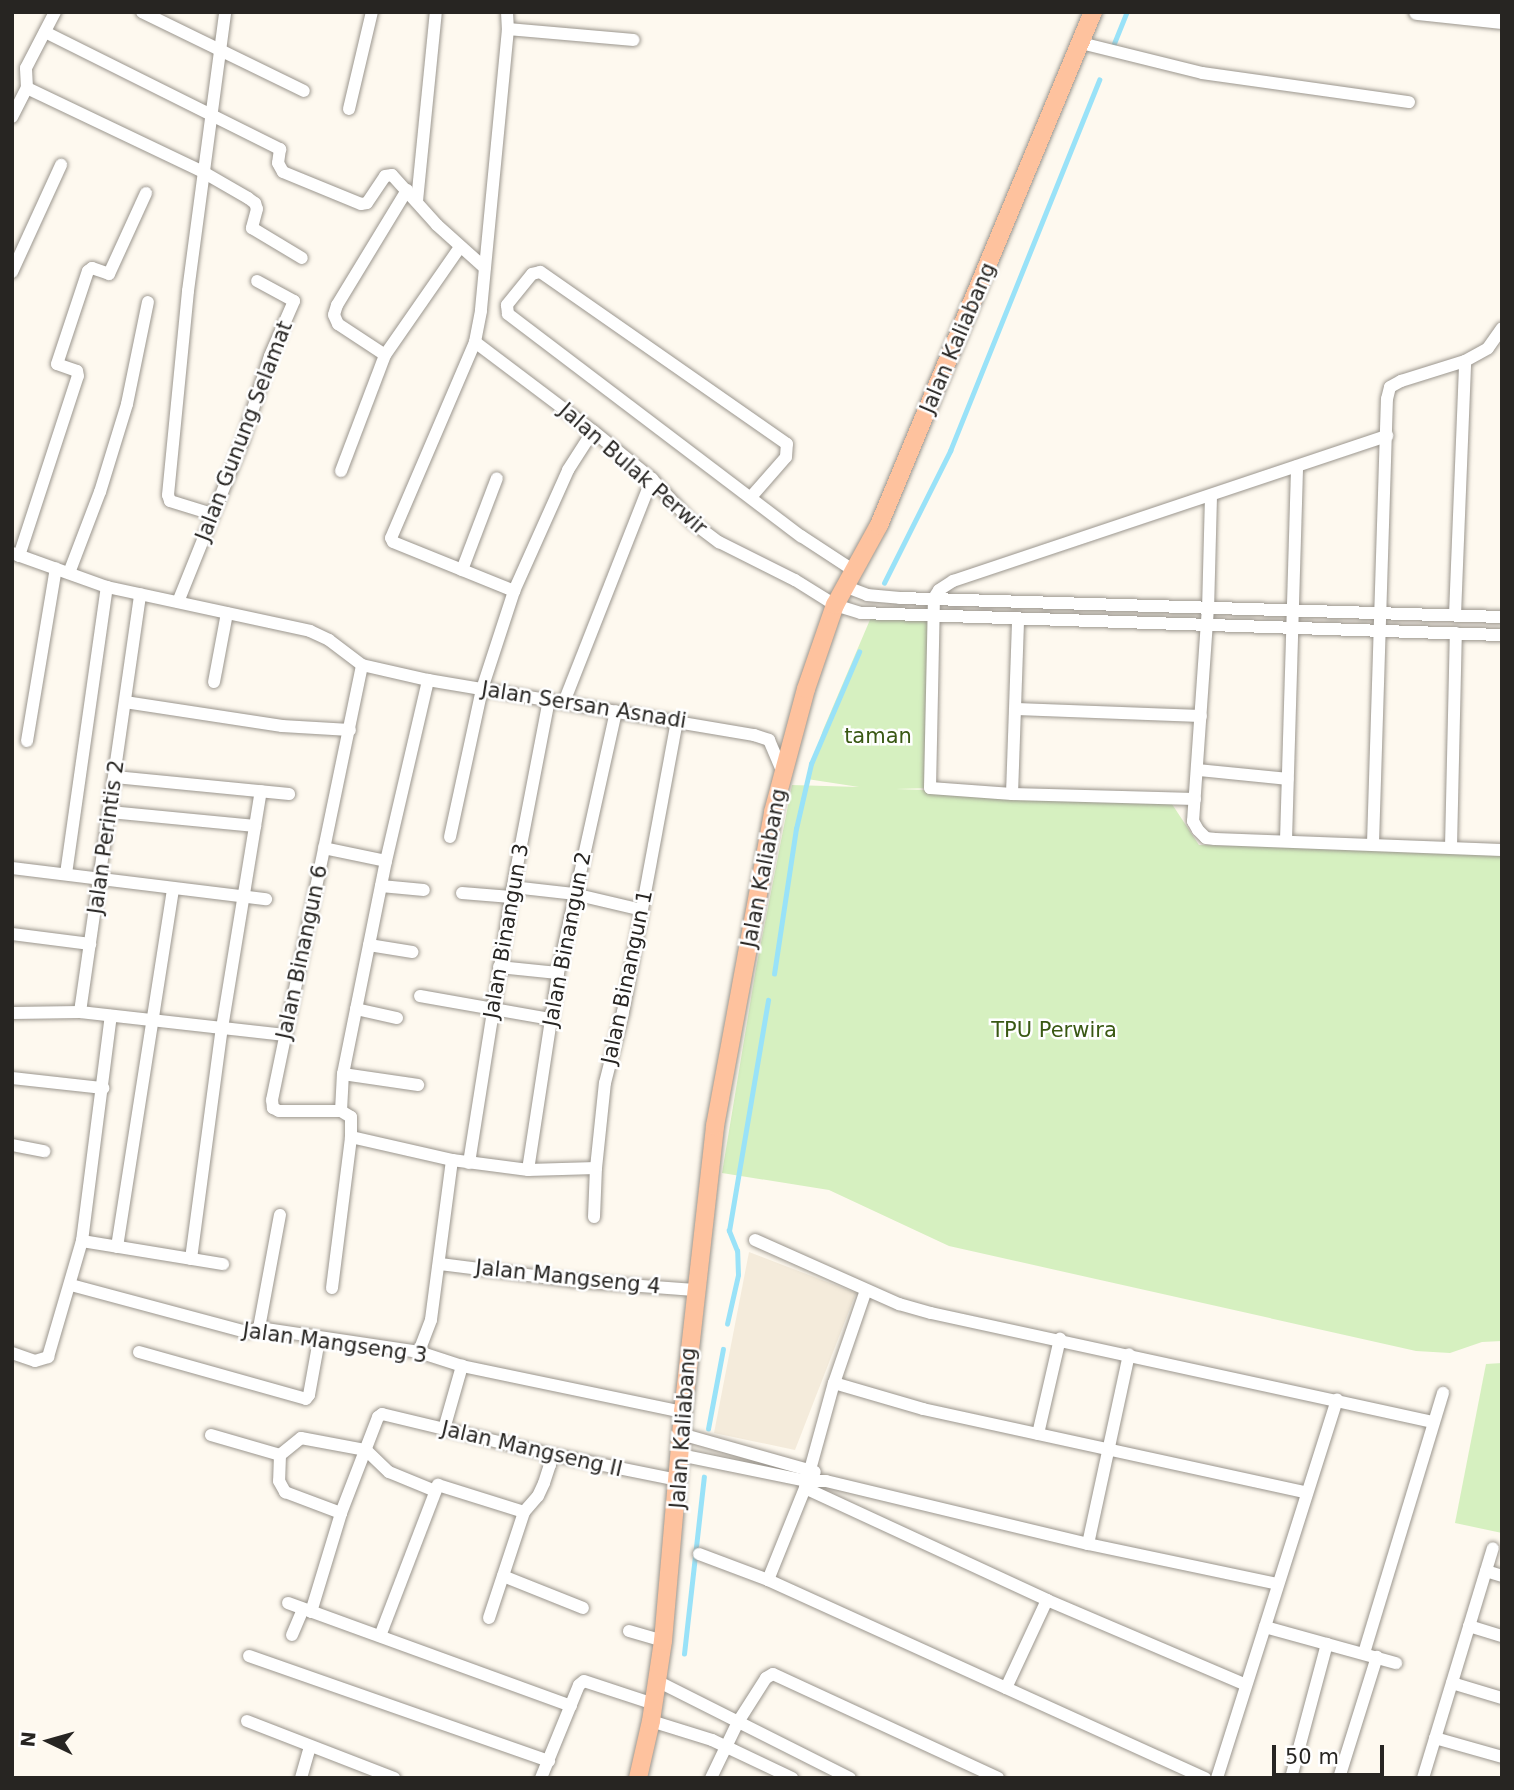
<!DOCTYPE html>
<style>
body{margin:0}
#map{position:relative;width:1514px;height:1790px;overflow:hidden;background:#fef9ef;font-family:"DejaVu Sans",sans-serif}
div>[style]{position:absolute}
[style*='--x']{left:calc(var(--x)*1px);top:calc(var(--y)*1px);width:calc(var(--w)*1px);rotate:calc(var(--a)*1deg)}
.built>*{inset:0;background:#f4ebdb}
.green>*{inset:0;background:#d6f0c0}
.stream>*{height:4.5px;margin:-2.25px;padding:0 2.25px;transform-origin:2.25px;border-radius:2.25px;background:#99e2f8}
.roads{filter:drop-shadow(0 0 2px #9b968e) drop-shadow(0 0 2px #9b968e)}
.street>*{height:12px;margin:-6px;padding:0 6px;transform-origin:6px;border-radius:6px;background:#fff}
.secondary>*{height:16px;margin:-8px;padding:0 8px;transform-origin:8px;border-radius:8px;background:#fff}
.primary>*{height:18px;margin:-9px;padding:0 9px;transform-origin:9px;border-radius:9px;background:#fec29e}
span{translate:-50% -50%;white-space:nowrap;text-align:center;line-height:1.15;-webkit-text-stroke:5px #fff;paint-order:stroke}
.street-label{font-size:21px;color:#272522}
.park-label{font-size:21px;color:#395813}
.frame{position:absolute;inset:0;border:14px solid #272522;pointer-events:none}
.north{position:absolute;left:14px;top:1706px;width:70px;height:70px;-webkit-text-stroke:5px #fff;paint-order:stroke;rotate:275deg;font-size:19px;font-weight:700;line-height:28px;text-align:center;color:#272522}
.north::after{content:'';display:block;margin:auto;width:24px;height:32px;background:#272522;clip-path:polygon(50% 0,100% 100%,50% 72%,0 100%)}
.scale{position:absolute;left:1272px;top:1745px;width:112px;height:32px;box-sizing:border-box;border:4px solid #272522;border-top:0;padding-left:9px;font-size:21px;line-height:24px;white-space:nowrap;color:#272522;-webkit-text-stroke:5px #fff;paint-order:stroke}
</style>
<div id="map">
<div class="built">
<i style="clip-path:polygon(749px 1252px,856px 1293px,795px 1450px,714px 1433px)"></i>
</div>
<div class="green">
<i style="clip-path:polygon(872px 615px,933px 616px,930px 788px,896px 789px,1168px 798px,1199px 845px,1502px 851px,1502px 1341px,1482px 1342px,1450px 1353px,1416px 1351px,949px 1246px,829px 1190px,722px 1173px,756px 968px,792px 785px,859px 787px,807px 779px,823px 730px)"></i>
<i style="clip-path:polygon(1502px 1363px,1502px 1533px,1455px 1523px,1486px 1364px)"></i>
</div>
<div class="stream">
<i style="--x:1113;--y:46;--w:35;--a:-68"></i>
<i style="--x:884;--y:583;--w:148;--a:-63.4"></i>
<i style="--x:950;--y:451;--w:400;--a:-68.1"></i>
<i style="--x:774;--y:974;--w:147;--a:-81.4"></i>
<i style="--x:796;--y:829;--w:67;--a:-77"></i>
<i style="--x:811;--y:764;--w:122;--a:-66.8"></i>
<i style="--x:727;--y:1324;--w:50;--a:-77.3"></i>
<i style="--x:738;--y:1275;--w:24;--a:-92"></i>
<i style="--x:737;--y:1251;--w:22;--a:-112"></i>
<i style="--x:729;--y:1231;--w:234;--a:-80.4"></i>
<i style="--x:708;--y:1429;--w:81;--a:-79.4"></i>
<i style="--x:684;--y:1654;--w:178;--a:-83.6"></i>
</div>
<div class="roads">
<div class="street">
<i style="--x:142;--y:12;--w:180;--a:26"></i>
<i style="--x:507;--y:12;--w:17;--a:87"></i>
<i style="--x:508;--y:29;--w:283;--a:95.5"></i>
<i style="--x:481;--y:311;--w:32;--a:101"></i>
<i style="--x:475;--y:342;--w:213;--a:113.2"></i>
<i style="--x:391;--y:538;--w:4;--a:63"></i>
<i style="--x:393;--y:542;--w:131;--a:22"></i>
<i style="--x:514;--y:591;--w:133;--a:-65.9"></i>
<i style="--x:568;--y:470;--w:46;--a:-57.3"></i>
<i style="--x:508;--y:29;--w:126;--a:5"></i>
<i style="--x:45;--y:32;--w:263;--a:26.5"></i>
<i style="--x:280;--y:149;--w:14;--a:98"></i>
<i style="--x:278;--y:163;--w:10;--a:61"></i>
<i style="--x:283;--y:172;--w:84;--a:22.3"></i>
<i style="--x:361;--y:204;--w:6;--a:-9"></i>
<i style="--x:367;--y:203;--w:32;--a:-56"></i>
<i style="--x:385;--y:176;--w:7;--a:-8"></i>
<i style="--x:392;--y:175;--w:67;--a:48"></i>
<i style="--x:437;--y:225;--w:64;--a:41.9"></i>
<i style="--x:1081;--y:43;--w:125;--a:13.9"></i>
<i style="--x:1202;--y:73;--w:209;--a:8"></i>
<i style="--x:27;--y:88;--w:195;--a:25.5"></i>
<i style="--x:203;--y:172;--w:52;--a:30"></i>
<i style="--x:248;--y:198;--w:9;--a:36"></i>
<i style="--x:255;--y:203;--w:6;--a:72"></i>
<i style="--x:257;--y:209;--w:20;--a:105"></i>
<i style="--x:252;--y:228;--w:58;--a:31"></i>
<i style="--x:349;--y:109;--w:100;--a:-76.7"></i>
<i style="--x:12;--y:117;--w:33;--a:-63"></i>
<i style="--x:27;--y:88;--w:20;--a:-93"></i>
<i style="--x:26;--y:68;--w:63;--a:-62.6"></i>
<i style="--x:407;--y:190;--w:135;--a:121.3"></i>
<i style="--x:337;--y:305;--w:10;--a:107"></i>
<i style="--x:334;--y:315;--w:10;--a:66"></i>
<i style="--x:338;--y:324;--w:56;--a:33.4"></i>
<i style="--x:385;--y:355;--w:131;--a:-55.2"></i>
<i style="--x:417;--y:201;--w:190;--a:-84.3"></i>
<i style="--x:12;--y:272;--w:118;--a:-65.4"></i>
<i style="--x:475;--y:342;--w:148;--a:37"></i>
<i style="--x:593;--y:431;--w:76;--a:39.1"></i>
<i style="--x:652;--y:479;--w:59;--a:47.1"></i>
<i style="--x:692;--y:522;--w:34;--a:37"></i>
<i style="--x:719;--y:542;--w:85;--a:26.6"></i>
<i style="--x:795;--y:580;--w:47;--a:32"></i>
<i style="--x:835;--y:605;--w:27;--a:17"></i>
<i style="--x:861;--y:613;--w:641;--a:1.97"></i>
<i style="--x:341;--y:471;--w:124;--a:-69.2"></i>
<i style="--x:1211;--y:496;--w:111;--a:91.5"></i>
<i style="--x:1208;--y:607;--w:215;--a:94"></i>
<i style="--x:1193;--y:821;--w:10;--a:61"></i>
<i style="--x:1198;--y:830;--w:11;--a:45"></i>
<i style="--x:1206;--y:838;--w:9;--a:6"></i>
<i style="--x:1215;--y:839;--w:287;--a:2.2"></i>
<i style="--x:751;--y:497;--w:53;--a:-48.8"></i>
<i style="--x:786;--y:457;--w:13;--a:-86"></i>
<i style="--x:787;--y:444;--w:301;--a:-145.1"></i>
<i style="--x:540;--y:272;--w:8;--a:166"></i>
<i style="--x:532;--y:274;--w:40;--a:129"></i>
<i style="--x:507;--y:305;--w:9;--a:84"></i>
<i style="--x:508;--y:314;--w:368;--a:37.2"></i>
<i style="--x:801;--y:536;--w:62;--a:33.2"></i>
<i style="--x:212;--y:514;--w:44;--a:-162.8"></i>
<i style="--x:170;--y:501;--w:6;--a:-108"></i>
<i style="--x:168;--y:495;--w:205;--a:-84.4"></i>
<i style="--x:188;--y:291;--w:281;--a:-82.4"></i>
<i style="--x:12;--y:553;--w:101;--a:19.7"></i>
<i style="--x:107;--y:587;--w:208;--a:12.2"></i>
<i style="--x:310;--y:631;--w:21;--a:25"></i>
<i style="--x:329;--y:640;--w:41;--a:37.1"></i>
<i style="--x:362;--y:665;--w:68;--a:12.8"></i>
<i style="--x:428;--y:680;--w:331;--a:9.6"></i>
<i style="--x:754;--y:735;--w:16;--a:18"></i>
<i style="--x:769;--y:740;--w:38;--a:67"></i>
<i style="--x:19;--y:556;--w:189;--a:-71.9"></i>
<i style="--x:78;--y:376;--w:5;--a:-101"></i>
<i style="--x:77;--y:371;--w:21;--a:-161"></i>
<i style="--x:57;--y:364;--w:98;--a:-71.6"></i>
<i style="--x:88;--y:271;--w:5;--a:-37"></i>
<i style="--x:92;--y:268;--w:18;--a:19"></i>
<i style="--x:109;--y:274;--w:89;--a:-65.4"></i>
<i style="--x:462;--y:570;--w:98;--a:-69.2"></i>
<i style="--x:69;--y:573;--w:87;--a:-69.1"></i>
<i style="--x:100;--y:492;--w:92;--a:-72.9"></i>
<i style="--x:127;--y:404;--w:104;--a:-78.4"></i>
<i style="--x:844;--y:586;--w:25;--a:21"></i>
<i style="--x:867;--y:595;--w:33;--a:5"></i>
<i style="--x:900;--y:598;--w:602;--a:1.81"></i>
<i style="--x:178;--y:602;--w:175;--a:-68.1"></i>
<i style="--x:243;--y:440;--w:88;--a:-72.2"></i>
<i style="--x:270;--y:356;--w:60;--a:-66.4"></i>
<i style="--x:294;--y:301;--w:42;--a:-151.6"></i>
<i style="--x:1455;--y:615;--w:254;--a:-87.7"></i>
<i style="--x:214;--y:682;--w:70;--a:-79.3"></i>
<i style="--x:125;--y:702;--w:159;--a:8.7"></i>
<i style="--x:282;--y:726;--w:68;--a:3.4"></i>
<i style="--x:564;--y:702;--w:240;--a:-68.5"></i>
<i style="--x:1016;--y:709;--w:185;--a:2.2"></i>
<i style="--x:27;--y:741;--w:175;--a:-80.5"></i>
<i style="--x:1198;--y:770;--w:90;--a:5.7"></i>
<i style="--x:115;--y:777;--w:175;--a:5.6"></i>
<i style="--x:1012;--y:794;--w:175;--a:-88"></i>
<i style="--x:1195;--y:799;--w:183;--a:-178.4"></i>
<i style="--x:1012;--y:794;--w:82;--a:-175.8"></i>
<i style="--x:930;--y:788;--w:190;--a:-88.8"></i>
<i style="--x:934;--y:598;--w:9;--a:-58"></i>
<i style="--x:939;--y:590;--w:17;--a:-33"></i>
<i style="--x:953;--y:581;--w:458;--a:-18.5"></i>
<i style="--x:110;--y:812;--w:146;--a:5.5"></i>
<i style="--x:450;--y:837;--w:151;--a:-77.8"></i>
<i style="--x:482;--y:689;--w:103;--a:-71.9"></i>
<i style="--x:1286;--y:840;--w:374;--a:-88.3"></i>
<i style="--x:1373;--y:843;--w:444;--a:-88.2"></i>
<i style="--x:1387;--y:399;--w:12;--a:-76"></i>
<i style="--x:1390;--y:387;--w:13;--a:-29"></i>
<i style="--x:1401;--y:381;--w:67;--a:-17.4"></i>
<i style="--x:1465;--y:361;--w:26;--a:-29"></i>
<i style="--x:1488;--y:348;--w:24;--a:-55"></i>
<i style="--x:1451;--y:847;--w:214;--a:-88.7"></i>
<i style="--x:324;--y:848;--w:63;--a:11.8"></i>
<i style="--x:12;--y:868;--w:256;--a:7"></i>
<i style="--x:66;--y:874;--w:290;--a:-81.9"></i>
<i style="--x:381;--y:886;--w:43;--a:5.3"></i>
<i style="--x:513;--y:887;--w:61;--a:6.5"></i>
<i style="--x:574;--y:894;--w:70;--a:13.2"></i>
<i style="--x:462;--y:893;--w:49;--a:4.7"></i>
<i style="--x:12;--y:934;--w:79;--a:7.3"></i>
<i style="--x:369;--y:945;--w:44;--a:9.2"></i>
<i style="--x:499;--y:967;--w:59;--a:5.8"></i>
<i style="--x:420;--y:996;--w:133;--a:10"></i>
<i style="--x:356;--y:1009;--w:42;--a:12.4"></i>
<i style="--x:80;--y:1012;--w:143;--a:6.4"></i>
<i style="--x:222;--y:1028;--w:240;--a:-80.7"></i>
<i style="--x:12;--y:1013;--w:68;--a:-0.8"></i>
<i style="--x:80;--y:1012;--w:422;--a:-81.8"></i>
<i style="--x:343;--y:1074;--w:76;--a:8.3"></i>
<i style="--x:12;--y:1078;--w:92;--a:6.3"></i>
<i style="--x:341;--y:1111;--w:62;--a:180"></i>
<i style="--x:279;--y:1111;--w:7;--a:-153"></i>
<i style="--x:273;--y:1108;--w:8;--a:-97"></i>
<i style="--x:272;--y:1100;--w:444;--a:-78.3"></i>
<i style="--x:351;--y:1137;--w:104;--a:12.8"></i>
<i style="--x:452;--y:1160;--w:161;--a:97.5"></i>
<i style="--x:431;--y:1320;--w:34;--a:111"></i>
<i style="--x:12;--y:1145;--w:33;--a:11"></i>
<i style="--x:452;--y:1160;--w:77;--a:7.5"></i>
<i style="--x:528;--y:1170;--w:68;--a:-1.7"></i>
<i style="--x:596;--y:1168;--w:85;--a:-84"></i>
<i style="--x:605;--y:1083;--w:73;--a:-75.8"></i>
<i style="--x:623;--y:1012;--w:296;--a:-79.5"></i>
<i style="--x:469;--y:1163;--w:269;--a:-81"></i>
<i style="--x:511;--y:897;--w:201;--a:-79.1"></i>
<i style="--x:528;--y:1170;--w:199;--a:-81.3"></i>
<i style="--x:558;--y:973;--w:268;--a:-77.5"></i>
<i style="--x:594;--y:1217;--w:49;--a:-87.7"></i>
<i style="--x:755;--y:1240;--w:158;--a:24"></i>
<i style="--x:899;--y:1304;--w:33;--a:16"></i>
<i style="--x:931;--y:1313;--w:514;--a:12.25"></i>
<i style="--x:82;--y:1241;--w:227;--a:-82.7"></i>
<i style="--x:117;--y:1247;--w:363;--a:-81.1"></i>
<i style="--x:191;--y:1259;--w:233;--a:-82.4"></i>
<i style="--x:222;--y:1028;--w:62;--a:6.4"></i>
<i style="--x:440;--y:1264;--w:135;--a:7.2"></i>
<i style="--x:574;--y:1281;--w:121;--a:4.3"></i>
<i style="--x:71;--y:1285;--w:182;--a:15"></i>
<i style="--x:247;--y:1332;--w:13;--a:-18"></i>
<i style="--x:259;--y:1328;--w:162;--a:8.5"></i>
<i style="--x:419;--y:1352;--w:45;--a:18"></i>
<i style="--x:462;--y:1366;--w:226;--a:11.8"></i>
<i style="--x:332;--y:1288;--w:152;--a:-82.8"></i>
<i style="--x:351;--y:1137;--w:20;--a:-90"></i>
<i style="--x:351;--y:1117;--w:12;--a:-149"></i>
<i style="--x:341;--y:1111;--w:37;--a:-87"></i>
<i style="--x:343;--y:1074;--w:217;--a:-78.6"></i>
<i style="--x:386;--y:861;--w:186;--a:-76.9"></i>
<i style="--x:259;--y:1328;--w:115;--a:-79.5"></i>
<i style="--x:139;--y:1352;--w:173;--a:15.7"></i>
<i style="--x:306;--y:1399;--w:5;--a:-53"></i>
<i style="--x:309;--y:1395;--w:56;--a:-79.7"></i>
<i style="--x:12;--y:1353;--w:24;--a:19"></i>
<i style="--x:35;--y:1361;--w:14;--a:-17"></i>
<i style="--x:48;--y:1357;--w:121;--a:-73.7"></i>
<i style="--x:82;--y:1241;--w:143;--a:9.3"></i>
<i style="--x:834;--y:1383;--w:93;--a:16.3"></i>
<i style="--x:923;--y:1409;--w:393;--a:12.3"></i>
<i style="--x:444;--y:1429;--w:66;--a:-74.1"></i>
<i style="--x:681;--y:1434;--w:139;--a:15.8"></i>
<i style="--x:1038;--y:1434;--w:98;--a:-77"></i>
<i style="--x:211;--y:1435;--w:72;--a:16.2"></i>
<i style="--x:280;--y:1455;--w:27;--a:-39"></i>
<i style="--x:301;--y:1438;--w:66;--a:10.5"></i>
<i style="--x:366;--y:1450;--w:32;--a:44"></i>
<i style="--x:389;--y:1472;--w:50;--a:22.4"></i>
<i style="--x:280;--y:1455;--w:26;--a:92"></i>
<i style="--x:279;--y:1481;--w:13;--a:61"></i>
<i style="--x:285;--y:1492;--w:60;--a:20.6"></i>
<i style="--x:680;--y:1455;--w:130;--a:11.6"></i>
<i style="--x:807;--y:1481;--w:19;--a:0"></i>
<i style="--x:826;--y:1481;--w:269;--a:13.5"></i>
<i style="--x:1088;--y:1544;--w:194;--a:11.9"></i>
<i style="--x:805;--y:1488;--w:267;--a:24.8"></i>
<i style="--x:1047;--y:1600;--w:216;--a:23.1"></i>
<i style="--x:1088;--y:1544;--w:194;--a:-77.8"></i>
<i style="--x:699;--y:1554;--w:74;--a:20.6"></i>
<i style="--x:768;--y:1580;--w:480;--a:24.4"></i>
<i style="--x:1486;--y:1571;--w:17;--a:17"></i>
<i style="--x:503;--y:1576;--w:86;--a:21.8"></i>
<i style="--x:768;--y:1580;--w:99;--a:-68.1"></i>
<i style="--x:805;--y:1488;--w:109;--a:-74.6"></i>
<i style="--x:834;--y:1383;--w:98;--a:-71"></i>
<i style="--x:288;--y:1603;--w:301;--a:20"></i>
<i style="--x:311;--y:1612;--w:103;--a:-73.1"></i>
<i style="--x:341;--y:1513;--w:103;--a:-68.9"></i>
<i style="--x:378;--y:1417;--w:5;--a:-37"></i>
<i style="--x:382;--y:1414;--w:172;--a:13.5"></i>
<i style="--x:549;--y:1454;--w:132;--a:11.4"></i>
<i style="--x:489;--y:1618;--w:112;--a:-71.7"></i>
<i style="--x:524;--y:1512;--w:21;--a:-49"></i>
<i style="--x:538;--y:1496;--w:14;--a:-65"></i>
<i style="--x:544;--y:1483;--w:19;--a:-72"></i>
<i style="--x:550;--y:1465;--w:11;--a:-95"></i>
<i style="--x:1469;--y:1626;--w:34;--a:17"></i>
<i style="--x:1265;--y:1627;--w:136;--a:15.4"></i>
<i style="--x:629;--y:1631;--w:35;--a:16"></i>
<i style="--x:292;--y:1635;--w:28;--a:-67"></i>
<i style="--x:380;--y:1636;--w:162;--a:-69"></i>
<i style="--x:438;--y:1485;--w:90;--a:17.4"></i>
<i style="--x:1364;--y:1653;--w:272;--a:-73.1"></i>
<i style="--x:249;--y:1656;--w:318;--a:19.3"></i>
<i style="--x:657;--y:1681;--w:216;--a:26.7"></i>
<i style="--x:1452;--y:1683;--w:52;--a:16.7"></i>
<i style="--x:1006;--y:1688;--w:97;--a:-65"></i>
<i style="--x:247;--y:1721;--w:158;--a:21.2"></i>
<i style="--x:651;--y:1721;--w:64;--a:17.3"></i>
<i style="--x:712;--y:1740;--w:89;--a:25.4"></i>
<i style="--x:1435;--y:1738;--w:70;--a:15.8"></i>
<i style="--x:301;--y:1778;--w:33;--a:-74"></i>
<i style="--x:541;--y:1778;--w:100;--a:-67.8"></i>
<i style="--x:579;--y:1685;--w:6;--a:-39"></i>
<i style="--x:584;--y:1681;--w:74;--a:18.2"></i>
<i style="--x:711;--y:1778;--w:62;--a:-64.3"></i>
<i style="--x:738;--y:1722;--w:52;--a:-57.5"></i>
<i style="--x:766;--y:1678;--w:8;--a:-30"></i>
<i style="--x:773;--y:1674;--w:248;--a:24.8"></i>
<i style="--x:1217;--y:1778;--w:397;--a:-72.4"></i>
<i style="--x:1291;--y:1778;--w:139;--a:-75"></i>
<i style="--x:1339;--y:1778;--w:127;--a:-72.6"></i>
<i style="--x:1423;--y:1778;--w:240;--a:-73.1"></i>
</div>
<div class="secondary">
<i style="--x:1417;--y:12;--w:85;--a:6"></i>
</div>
<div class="primary">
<i style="--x:638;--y:1778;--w:58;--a:-77.2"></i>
<i style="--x:651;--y:1721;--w:81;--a:-81.5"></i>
<i style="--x:663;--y:1641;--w:230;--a:-85"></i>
<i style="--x:683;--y:1412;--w:288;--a:-83.6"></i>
<i style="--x:715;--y:1126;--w:319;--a:-79.5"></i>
<i style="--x:773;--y:812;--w:127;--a:-75"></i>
<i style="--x:806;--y:689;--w:89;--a:-71"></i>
<i style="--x:835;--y:605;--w:91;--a:-61.2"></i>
<i style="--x:879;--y:525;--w:556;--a:-67.36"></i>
</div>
</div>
<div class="street-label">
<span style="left:958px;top:338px;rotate:-67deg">Jalan Kaliabang</span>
<span style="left:244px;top:431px;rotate:-69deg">Jalan Gunung Selamat</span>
<span style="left:633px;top:469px;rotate:41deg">Jalan Bulak Perwir</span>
<span style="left:584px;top:705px;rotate:9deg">Jalan Sersan Asnadi</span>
<span style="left:106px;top:837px;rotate:-82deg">Jalan Perintis 2</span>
<span style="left:764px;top:868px;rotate:-79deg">Jalan Kaliabang</span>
<span style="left:506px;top:931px;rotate:-80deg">Jalan Binangun 3</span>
<span style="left:567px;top:939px;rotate:-79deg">Jalan Binangun 2</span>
<span style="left:302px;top:952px;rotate:-78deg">Jalan Binangun 6</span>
<span style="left:627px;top:977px;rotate:-78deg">Jalan Binangun 1</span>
<span style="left:568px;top:1277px;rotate:6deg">Jalan Mangseng 4</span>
<span style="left:335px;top:1343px;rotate:8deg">Jalan Mangseng 3</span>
<span style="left:683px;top:1428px;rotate:-86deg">Jalan Kaliabang</span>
<span style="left:532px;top:1449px;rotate:13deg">Jalan Mangseng II</span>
</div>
<div class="park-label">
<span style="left:878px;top:736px">taman</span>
<span style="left:1054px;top:1030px">TPU Perwira</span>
</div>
<div class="frame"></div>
<div class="north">N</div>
<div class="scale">50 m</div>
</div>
